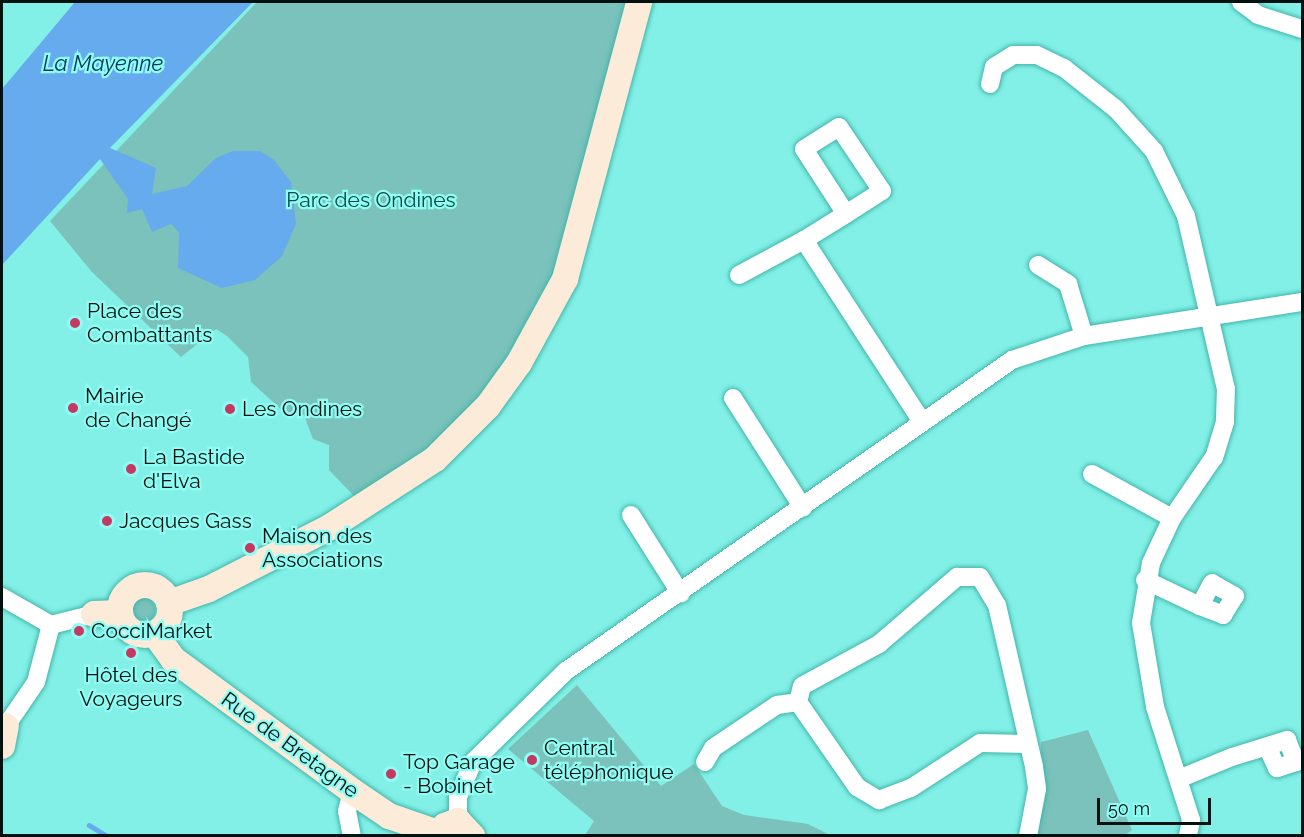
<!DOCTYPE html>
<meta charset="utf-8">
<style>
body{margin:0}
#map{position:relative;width:1304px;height:837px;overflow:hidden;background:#82f0e6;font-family:Raleway,sans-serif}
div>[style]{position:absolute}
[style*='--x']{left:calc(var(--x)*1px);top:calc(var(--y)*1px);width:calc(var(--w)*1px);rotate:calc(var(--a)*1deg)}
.green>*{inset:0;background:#7ac2bb}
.round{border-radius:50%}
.water>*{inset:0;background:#65abed}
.stream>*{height:4.5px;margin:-2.25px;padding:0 2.25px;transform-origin:2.25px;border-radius:2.25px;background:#65abed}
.roads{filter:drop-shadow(0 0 2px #43b5ac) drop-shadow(0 0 2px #43b5ac)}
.street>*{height:18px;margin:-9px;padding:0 9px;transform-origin:9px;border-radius:9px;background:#fff}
.secondary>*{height:26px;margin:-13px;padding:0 13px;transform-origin:13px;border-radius:13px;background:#fcebd9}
.secondary>.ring{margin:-13px;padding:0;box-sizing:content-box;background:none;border:26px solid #fcebd9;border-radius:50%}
.dots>*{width:16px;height:16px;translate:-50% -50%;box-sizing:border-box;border:3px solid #8ffdf3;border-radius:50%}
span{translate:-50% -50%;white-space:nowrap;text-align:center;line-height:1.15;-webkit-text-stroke:4.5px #8ffdf3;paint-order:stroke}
.park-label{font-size:21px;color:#0a4945}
.poi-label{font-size:21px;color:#00110f}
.left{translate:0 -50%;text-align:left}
.street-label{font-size:21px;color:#00110f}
.water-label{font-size:22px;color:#00355e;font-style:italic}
.frame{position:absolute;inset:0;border:3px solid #00110f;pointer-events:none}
.scale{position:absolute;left:1097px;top:798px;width:114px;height:27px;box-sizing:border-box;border:3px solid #00110f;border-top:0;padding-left:8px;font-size:18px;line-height:21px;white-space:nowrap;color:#00110f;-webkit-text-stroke:4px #8ffdf3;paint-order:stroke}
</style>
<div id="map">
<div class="green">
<i style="clip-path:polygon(257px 2px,626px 2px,570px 246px,511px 366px,420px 462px,354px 496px,329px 470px,329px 445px,313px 439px,304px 415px,283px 411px,251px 382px,248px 357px,227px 336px,216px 329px,181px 357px,92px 272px,50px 221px)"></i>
<i class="round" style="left:129px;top:597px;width:26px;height:26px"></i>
<i style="clip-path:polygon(577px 685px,661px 786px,694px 764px,722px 806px,744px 815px,808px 824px,830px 835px,585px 835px,594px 821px,508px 749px)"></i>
<i style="clip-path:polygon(1088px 730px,1132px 830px,1125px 835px,1037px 836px,1041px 742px)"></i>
</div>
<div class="water">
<i style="clip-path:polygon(75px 2px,253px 2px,110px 148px,156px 168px,152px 194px,187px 186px,216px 158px,233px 151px,260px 151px,274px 160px,291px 182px,296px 224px,282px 256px,255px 280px,222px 288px,178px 268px,179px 232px,171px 224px,152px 232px,142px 209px,127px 213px,128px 199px,100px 159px,2px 265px,2px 89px)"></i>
</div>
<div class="stream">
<i style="--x:89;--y:825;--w:21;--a:31"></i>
</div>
<div class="roads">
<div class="street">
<i style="--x:1241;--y:2;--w:21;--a:37"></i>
<i style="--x:1258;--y:15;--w:46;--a:17.7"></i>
<i style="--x:990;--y:84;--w:17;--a:-77"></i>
<i style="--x:994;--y:67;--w:22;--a:-32"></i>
<i style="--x:1013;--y:55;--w:24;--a:0"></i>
<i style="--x:1037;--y:55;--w:30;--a:26"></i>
<i style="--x:1064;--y:68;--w:66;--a:38.3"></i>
<i style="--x:1116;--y:109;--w:57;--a:47.9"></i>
<i style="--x:1154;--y:151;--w:72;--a:63.8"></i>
<i style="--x:1186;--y:216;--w:178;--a:77"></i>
<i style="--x:1226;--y:389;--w:33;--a:92"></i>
<i style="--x:1225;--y:422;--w:37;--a:107"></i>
<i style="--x:1214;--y:457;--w:74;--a:124.5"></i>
<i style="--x:1172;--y:518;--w:50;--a:115"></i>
<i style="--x:1151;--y:563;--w:61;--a:99.5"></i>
<i style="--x:1141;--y:623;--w:85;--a:80.5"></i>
<i style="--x:1155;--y:707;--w:119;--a:72.3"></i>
<i style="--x:1191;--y:820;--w:16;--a:101"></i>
<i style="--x:846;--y:214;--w:77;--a:-122.9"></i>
<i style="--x:804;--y:149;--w:41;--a:-32.2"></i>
<i style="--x:839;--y:127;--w:77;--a:56.1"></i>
<i style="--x:882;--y:191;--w:43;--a:147.4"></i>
<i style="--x:846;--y:214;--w:49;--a:148.2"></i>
<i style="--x:804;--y:240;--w:217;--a:57"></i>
<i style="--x:1038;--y:265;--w:36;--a:32"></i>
<i style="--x:1068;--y:284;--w:54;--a:72.9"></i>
<i style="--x:739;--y:275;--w:74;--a:-28.3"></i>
<i style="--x:733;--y:398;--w:130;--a:57.5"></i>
<i style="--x:1092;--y:474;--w:91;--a:28.8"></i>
<i style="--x:631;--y:515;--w:93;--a:57.7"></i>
<i style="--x:1145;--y:580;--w:61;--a:25.3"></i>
<i style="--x:1200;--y:606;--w:25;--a:21"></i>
<i style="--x:1223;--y:615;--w:22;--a:-58"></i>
<i style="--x:1235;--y:596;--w:26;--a:-151"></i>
<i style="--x:1212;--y:583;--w:26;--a:118"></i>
<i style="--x:2;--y:597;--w:56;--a:29.7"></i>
<i style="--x:51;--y:625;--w:44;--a:-14.3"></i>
<i style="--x:798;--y:702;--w:16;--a:-76"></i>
<i style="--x:802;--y:686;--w:88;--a:-28.6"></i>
<i style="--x:879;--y:644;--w:103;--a:-40.7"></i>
<i style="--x:957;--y:577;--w:23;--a:0"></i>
<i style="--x:980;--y:577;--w:33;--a:59"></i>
<i style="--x:997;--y:605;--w:166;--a:77.1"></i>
<i style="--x:1034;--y:767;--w:22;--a:82"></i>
<i style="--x:1037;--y:789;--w:48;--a:100.8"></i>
<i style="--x:6;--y:726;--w:53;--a:-55.7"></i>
<i style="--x:36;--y:682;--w:59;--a:-75.3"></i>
<i style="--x:705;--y:762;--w:16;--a:-60"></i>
<i style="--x:713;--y:748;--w:77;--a:-33.9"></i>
<i style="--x:777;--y:705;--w:21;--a:-8"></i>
<i style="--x:798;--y:702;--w:103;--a:55.2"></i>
<i style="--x:857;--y:787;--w:26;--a:31"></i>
<i style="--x:879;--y:800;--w:34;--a:-21"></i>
<i style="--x:911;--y:788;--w:82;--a:-33.1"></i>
<i style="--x:980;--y:743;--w:48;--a:1.2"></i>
<i style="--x:1181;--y:778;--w:55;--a:-22.4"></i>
<i style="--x:1232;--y:757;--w:58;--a:-17.2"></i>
<i style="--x:1287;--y:740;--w:24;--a:68"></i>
<i style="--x:1296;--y:762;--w:20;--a:162"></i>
<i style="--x:1277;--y:768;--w:23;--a:-115"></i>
<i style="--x:352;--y:791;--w:21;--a:104"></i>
<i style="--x:347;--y:811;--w:25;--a:79"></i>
<i style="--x:458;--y:821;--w:24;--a:-90"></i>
<i style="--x:458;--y:797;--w:38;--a:-67"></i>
<i style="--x:473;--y:762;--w:130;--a:-44.4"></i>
<i style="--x:566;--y:671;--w:544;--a:-34.89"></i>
<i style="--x:1012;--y:360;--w:76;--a:-18.4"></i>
<i style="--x:1084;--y:336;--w:221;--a:-8.9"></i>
</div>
<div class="secondary">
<i class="ring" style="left:120px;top:585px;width:24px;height:24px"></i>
<i style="--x:169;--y:603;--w:42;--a:-19.3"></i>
<i style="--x:209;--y:589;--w:136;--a:-27.1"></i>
<i style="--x:330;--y:527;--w:125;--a:-32.9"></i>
<i style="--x:435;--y:459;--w:75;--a:-45"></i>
<i style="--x:488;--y:406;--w:53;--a:-54.2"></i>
<i style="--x:519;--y:363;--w:96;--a:-61.3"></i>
<i style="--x:565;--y:279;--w:287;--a:-75"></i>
<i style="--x:94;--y:614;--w:26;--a:-2"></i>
<i style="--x:155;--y:634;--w:31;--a:54"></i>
<i style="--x:173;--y:659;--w:222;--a:36.4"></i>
<i style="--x:352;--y:791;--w:45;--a:34"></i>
<i style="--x:389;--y:816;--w:55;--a:19.1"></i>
<i style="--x:2;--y:746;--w:20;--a:-79"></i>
<i style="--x:441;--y:836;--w:11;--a:-68"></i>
<i style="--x:445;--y:826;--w:14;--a:-21"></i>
<i style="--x:458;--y:821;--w:21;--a:47"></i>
</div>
</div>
<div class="dots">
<i style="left:75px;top:323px;background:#c63761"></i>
<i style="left:73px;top:408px;background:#c63761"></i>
<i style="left:230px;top:409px;background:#c63761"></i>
<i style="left:131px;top:469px;background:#c63761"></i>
<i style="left:107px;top:521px;background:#c63761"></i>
<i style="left:250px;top:548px;background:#c63761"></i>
<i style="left:79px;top:631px;background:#c63761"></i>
<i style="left:131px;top:653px;background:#c63761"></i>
<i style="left:532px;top:760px;background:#c63761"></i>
<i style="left:391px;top:774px;background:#c63761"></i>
</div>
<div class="park-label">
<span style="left:371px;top:200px">Parc des Ondines</span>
</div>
<div class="poi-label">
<span class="left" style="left:87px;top:323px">Place des<br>Combattants</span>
<span class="left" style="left:85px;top:408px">Mairie<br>de Changé</span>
<span class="left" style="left:242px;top:409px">Les Ondines</span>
<span class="left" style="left:143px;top:469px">La Bastide<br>d'Elva</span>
<span class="left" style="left:119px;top:521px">Jacques Gass</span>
<span class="left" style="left:262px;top:548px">Maison des<br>Associations</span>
<span class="left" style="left:91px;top:631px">CocciMarket</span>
<span style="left:131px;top:687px">Hôtel des<br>Voyageurs</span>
<span class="left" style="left:544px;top:760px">Central<br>téléphonique</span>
<span class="left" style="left:403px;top:774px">Top Garage<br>- Bobinet</span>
</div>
<div class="street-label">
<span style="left:290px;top:745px;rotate:36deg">Rue de Bretagne</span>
</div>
<div class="water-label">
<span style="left:103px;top:64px">La Mayenne</span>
</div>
<div class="frame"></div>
<div class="scale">50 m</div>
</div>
